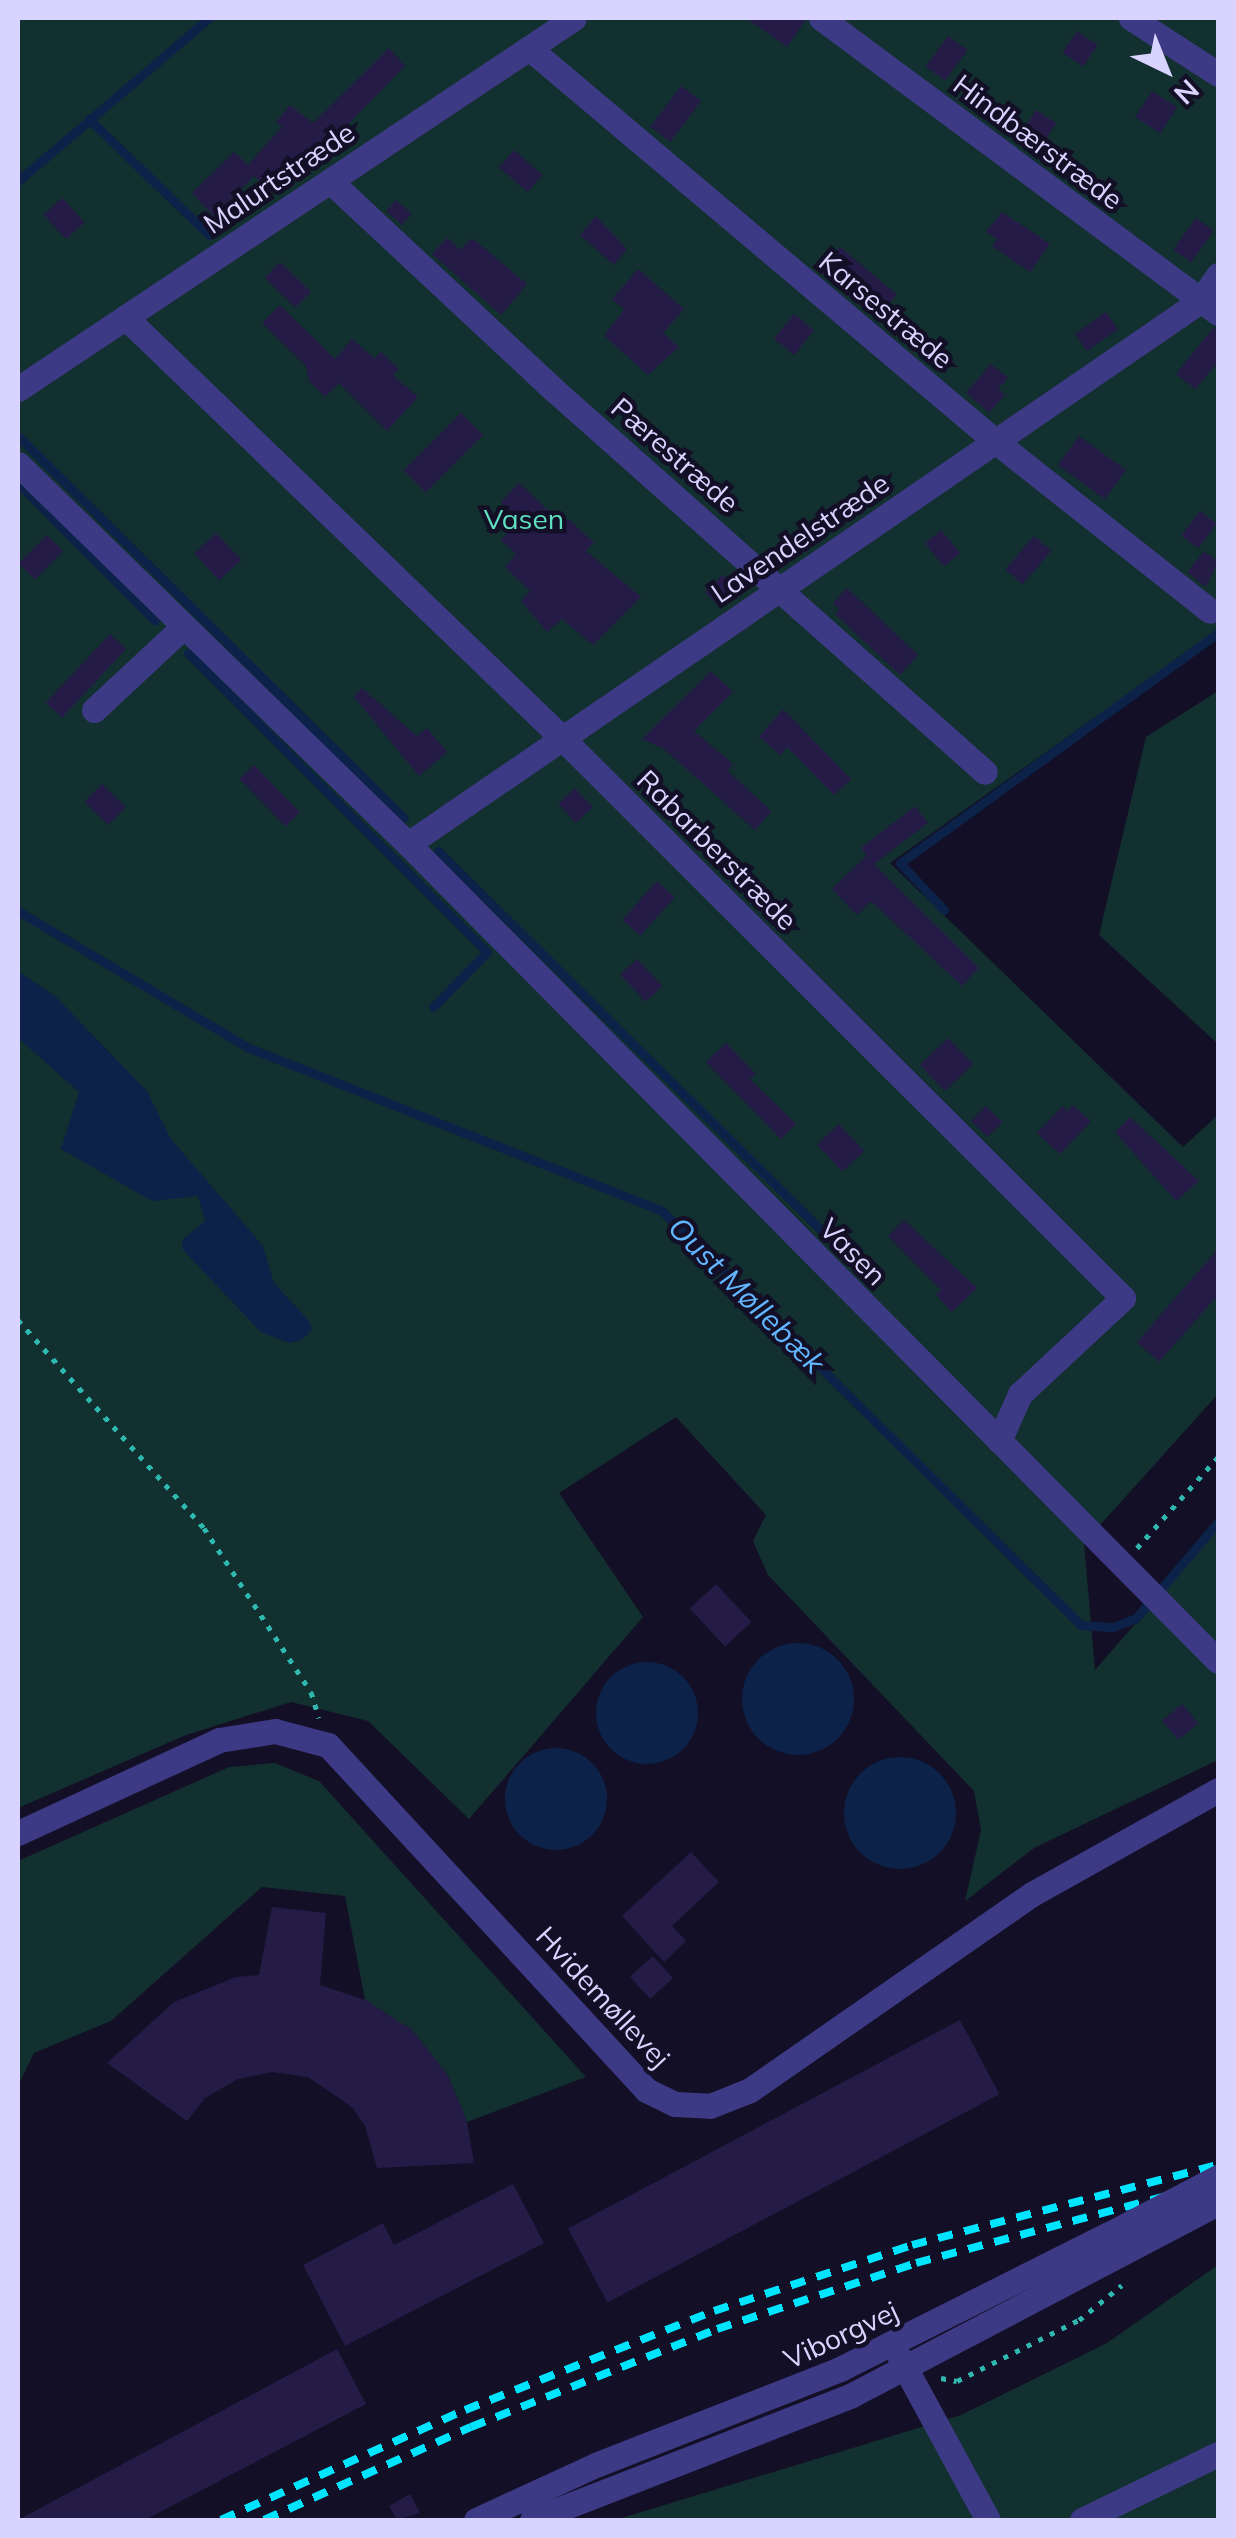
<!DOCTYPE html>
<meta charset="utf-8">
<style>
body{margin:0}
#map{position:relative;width:1236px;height:2538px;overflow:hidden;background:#130f26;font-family:Mulish,sans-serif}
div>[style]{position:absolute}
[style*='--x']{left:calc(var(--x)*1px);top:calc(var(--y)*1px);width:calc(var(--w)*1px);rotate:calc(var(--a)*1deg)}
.green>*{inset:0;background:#12302f}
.water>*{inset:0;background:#0c2248}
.round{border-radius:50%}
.stream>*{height:9px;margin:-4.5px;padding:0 4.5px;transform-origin:4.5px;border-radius:4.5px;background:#0c2248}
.building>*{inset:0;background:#241b47;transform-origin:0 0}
.path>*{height:5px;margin-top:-2.5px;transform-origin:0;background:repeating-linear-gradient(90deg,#2fb8b0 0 5px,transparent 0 13px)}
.minor>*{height:25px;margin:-12.5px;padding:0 12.5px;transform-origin:12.5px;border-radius:12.5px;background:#3d3a85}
.rail>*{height:8px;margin-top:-4px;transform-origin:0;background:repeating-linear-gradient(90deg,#00e5ff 0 15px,transparent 0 27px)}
.minor-bridge>*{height:25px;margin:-12.5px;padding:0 12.5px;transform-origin:12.5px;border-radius:12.5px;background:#3d3a85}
span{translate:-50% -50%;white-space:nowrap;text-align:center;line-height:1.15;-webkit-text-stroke:9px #130f26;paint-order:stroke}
.street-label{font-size:28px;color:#d9d4ff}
.park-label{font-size:28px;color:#5fe0c0}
.water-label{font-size:30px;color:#62b6ff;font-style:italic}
.frame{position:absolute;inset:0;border:20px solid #d9d4ff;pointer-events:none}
.north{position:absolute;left:1116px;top:20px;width:100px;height:100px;-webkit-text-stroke:8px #130f26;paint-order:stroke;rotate:137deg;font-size:28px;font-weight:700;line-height:40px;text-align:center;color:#d9d4ff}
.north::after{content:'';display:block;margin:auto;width:35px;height:45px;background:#d9d4ff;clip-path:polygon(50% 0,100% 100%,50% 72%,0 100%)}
</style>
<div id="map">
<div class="green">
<i style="clip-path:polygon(18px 18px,1218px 18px,1218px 630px,890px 863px,1183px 1147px,1218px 1115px,1218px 1394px,1084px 1543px,1095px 1670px,1218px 1529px,1218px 1760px,1034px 1848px,965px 1901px,981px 1830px,974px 1791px,768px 1575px,753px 1541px,766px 1515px,676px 1417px,559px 1493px,643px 1617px,469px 1819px,368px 1721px,291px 1702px,186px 1735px,18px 1808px)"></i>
<i style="clip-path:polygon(1218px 691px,1218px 1044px,1099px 935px,1146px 737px)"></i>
<i style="clip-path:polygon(275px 1763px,319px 1781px,586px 2077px,467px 2122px,448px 2076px,412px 2030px,365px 2000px,345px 1896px,262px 1887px,111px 2021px,34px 2053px,18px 2086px,18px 1861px,229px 1767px)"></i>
<i style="clip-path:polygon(1218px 2265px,1218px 2520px,615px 2520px,961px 2415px,1107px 2343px)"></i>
</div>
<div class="water">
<i style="clip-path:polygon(18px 971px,55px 996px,147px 1091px,171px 1139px,263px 1246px,274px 1283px,310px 1322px,312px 1330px,302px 1340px,289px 1343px,261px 1332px,183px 1250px,182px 1240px,205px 1221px,198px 1196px,152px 1201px,61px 1149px,79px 1092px,18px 1038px)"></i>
<i class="round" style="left:742px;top:1643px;width:112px;height:112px"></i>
<i class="round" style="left:596px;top:1662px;width:102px;height:102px"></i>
<i class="round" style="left:505px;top:1748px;width:102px;height:102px"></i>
<i class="round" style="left:844px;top:1757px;width:112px;height:112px"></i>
</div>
<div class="stream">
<i style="--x:89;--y:119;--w:167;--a:44"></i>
<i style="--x:18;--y:181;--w:251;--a:-40.5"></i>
<i style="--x:18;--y:436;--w:543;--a:44.7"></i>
<i style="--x:18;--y:483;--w:194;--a:45.2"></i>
<i style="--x:188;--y:653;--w:423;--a:45"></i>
<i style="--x:487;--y:952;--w:77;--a:134.5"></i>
<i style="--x:438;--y:851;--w:537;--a:44.7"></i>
<i style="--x:944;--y:910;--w:64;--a:-133.1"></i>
<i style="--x:900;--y:863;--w:392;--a:-35.9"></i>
<i style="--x:18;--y:911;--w:269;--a:30.7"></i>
<i style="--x:249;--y:1048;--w:443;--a:21.5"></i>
<i style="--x:661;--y:1210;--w:590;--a:44.66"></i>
<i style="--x:1081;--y:1625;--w:32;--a:4"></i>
<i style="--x:1113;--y:1627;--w:25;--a:-21"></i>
<i style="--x:1136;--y:1618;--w:126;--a:-49.5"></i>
</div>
<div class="building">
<i style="clip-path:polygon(746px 18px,805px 18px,805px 21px,787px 47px)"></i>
<i style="left:1077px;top:31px;width:25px;height:26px;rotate:34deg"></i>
<i style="left:948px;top:36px;width:24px;height:38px;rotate:36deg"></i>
<i style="clip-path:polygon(389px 48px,405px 66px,286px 188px,280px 182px,271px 191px,254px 176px,214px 216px,192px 193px,234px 152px,248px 165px,282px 127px,276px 122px,290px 105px,313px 123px)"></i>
<i style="left:681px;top:86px;width:25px;height:51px;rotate:37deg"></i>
<i style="left:1152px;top:91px;width:30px;height:31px;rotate:33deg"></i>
<i style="left:1036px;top:110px;width:24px;height:33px;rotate:33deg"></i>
<i style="left:514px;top:150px;width:38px;height:23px;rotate:41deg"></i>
<i style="left:62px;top:198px;width:33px;height:25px;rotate:47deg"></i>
<i style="left:396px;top:200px;width:21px;height:15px;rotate:41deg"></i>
<i style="clip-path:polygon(1002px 212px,1050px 244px,1030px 272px,992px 246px,997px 239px,986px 232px)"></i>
<i style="clip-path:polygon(596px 216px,627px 249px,614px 265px,580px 235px)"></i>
<i style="left:1196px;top:218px;width:22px;height:39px;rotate:36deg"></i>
<i style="clip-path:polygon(447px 238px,461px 250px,472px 238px,527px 284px,501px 315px,432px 254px)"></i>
<i style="left:840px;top:247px;width:74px;height:32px;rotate:40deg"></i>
<i style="left:280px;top:262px;width:43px;height:22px;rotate:44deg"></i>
<i style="clip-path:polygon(638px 269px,684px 309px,663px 333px,679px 347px,648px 375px,604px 336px,624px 309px,612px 299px)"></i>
<i style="clip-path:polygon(280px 305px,335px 359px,352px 339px,374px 358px,381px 352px,399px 369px,393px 375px,418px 397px,387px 431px,339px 383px,325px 397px,309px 381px,306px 366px,262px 323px)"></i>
<i style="left:1106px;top:312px;width:21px;height:38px;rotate:55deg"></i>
<i style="left:794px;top:314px;width:26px;height:32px;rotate:39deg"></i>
<i style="clip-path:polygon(1213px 328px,1218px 329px,1218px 362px,1195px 389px,1176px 374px)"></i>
<i style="clip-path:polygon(991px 364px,1008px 378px,998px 389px,1005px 395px,989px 413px,966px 393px)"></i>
<i style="left:461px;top:413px;width:31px;height:81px;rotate:45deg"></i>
<i style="left:1079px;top:436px;width:58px;height:36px;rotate:36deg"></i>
<i style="clip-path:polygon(519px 483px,563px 524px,568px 519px,594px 542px,586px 551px,641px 597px,593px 645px,562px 619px,547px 632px,521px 601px,530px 591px,505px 567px,516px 554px,501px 540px,507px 533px,500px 526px,511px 514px,501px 502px)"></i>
<i style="left:1200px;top:511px;width:21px;height:31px;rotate:37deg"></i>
<i style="left:941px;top:530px;width:30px;height:21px;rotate:50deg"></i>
<i style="left:216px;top:533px;width:37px;height:30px;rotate:47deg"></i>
<i style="left:47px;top:535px;width:23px;height:40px;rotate:45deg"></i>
<i style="left:1034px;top:536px;width:23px;height:44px;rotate:41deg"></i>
<i style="clip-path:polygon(1204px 551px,1218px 562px,1206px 587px,1187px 572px)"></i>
<i style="left:722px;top:575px;width:21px;height:24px;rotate:45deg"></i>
<i style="clip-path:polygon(847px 588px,918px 655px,900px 675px,835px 614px,839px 609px,833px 603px)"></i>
<i style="left:110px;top:634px;width:22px;height:94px;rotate:43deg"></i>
<i style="clip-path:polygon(711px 671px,733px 692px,694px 731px,733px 764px,728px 771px,771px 811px,755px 830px,664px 749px,642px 739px)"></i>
<i style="clip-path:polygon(362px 688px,417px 736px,427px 728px,447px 752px,419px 776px,354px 697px)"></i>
<i style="clip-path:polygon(783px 709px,851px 779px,834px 795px,787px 747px,780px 755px,759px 737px)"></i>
<i style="left:254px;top:765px;width:66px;height:20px;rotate:46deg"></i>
<i style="left:102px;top:784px;width:33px;height:25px;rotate:44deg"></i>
<i style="left:575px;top:788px;width:26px;height:23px;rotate:47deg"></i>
<i style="clip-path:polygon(915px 806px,928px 823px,874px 864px,979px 968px,962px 986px,871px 901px,857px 915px,832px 889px,866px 856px,871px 861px,861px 848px)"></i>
<i style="left:657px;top:881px;width:24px;height:52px;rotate:42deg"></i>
<i style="left:637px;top:959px;width:37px;height:23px;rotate:47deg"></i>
<i style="left:948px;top:1038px;width:36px;height:39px;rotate:46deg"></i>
<i style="clip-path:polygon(726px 1043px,756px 1074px,750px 1079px,796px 1124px,781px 1139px,706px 1062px)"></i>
<i style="clip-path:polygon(1073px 1105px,1091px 1121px,1060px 1154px,1037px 1133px,1063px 1106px,1067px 1111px)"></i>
<i style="left:986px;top:1106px;width:23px;height:21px;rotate:45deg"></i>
<i style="clip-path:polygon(1130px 1117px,1199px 1181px,1176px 1201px,1115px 1132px)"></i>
<i style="left:839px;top:1124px;width:37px;height:30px;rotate:47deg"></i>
<i style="clip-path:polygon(904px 1220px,977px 1288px,952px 1312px,936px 1295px,941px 1290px,888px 1236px)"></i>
<i style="clip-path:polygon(1218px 1249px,1218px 1295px,1159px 1362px,1137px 1342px)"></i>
<i style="left:716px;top:1584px;width:52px;height:36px;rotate:47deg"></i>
<i style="left:1182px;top:1704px;width:25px;height:26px;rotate:50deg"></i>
<i style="clip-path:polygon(691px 1852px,719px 1882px,672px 1926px,686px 1941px,664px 1962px,622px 1916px)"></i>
<i style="clip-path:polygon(272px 1907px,326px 1913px,320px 1985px,365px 2000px,412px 2030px,448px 2076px,467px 2122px,474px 2163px,377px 2168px,365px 2126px,352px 2107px,308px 2077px,272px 2072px,238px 2079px,205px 2098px,187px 2121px,107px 2063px,174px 2002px,236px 1977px,259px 1975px)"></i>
<i style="left:653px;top:1956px;width:30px;height:31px;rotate:48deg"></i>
<i style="left:960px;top:2020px;width:84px;height:444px;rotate:62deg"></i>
<i style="clip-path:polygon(513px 2184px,544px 2243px,345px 2346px,303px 2265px,383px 2223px,394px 2245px)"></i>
<i style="clip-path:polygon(337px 2349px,366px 2404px,145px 2520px,18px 2520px)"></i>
<i style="clip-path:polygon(410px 2494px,420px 2513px,397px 2520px,389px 2506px)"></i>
</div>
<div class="path">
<i style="--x:18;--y:1320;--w:279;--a:48.2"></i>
<i style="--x:204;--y:1528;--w:196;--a:56.9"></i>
<i style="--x:311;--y:1692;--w:27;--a:73"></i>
<i style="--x:1137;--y:1548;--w:122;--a:-48.3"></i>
<i style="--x:941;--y:2378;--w:16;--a:11"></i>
<i style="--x:957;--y:2381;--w:136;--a:-26.6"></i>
<i style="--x:1079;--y:2320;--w:55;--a:-39.1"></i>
</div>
<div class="minor">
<i style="--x:821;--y:18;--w:495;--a:36.6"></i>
<i style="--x:1131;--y:18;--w:103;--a:32.8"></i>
<i style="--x:529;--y:48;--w:610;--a:40.14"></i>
<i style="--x:995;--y:441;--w:274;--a:38.3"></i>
<i style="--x:330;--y:181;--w:305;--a:43"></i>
<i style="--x:553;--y:389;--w:577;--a:41.56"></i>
<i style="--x:125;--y:317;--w:605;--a:43.93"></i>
<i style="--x:561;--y:737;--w:794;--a:44.95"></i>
<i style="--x:1123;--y:1298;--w:141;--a:137"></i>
<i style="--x:1020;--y:1394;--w:51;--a:114.1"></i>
<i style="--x:18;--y:389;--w:668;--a:-33.71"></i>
<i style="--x:18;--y:464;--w:545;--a:44.26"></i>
<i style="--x:408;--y:844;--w:1150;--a:45.25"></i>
<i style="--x:94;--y:710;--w:123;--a:-43"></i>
<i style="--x:408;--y:844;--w:960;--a:-34.43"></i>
<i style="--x:1200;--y:301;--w:32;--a:-55"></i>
<i style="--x:18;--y:1833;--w:221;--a:-24.8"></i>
<i style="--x:219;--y:1740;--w:57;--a:-9.1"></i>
<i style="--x:275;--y:1731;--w:55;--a:14.8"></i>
<i style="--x:328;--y:1745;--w:469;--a:47.3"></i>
<i style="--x:646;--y:2090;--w:32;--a:26"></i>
<i style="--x:675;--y:2104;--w:35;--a:3"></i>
<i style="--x:710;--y:2106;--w:43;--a:-21.8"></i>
<i style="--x:750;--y:2090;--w:343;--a:-34.8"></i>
<i style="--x:1032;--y:1894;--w:213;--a:-29.2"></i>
<i style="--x:900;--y:2358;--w:184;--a:61.5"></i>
<i style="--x:476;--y:2520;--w:134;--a:-24.7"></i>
<i style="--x:598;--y:2464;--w:260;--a:-21.4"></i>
<i style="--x:840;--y:2369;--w:299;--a:-26.7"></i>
<i style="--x:532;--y:2520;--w:341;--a:-21.3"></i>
<i style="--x:850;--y:2396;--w:416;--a:-27.7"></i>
<i style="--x:1082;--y:2520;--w:151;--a:-25.9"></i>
</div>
<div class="rail">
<i style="--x:221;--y:2520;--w:268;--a:-24.3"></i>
<i style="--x:465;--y:2410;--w:268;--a:-21.7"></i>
<i style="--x:714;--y:2311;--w:209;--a:-18.4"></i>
<i style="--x:912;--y:2245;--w:316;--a:-14.7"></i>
<i style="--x:264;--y:2520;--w:227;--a:-24.2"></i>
<i style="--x:471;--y:2427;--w:265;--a:-21.7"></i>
<i style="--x:717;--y:2329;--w:210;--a:-18.3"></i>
<i style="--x:916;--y:2263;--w:313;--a:-15"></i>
</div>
<div class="minor-bridge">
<i style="--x:1107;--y:2235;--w:125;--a:-27.6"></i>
</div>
<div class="street-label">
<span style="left:1038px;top:142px;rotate:37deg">Hindbærstræde</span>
<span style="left:279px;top:178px;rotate:-34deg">Malurtstræde</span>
<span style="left:886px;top:310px;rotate:40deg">Karsestræde</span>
<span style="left:675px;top:455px;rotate:41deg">Pærestræde</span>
<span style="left:800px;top:538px;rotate:-34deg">Lavendelstræde</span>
<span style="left:717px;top:850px;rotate:45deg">Rabarberstræde</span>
<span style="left:853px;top:1252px;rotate:45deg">Vasen</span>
<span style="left:603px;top:1997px;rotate:47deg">Hvidemøllevej</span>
<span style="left:841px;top:2335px;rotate:-25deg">Viborgvej</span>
</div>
<div class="park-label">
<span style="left:524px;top:519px">Vasen</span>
</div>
<div class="water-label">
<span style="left:747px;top:1295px;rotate:45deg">Oust Møllebæk</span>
</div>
<div class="frame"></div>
<div class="north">N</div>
</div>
